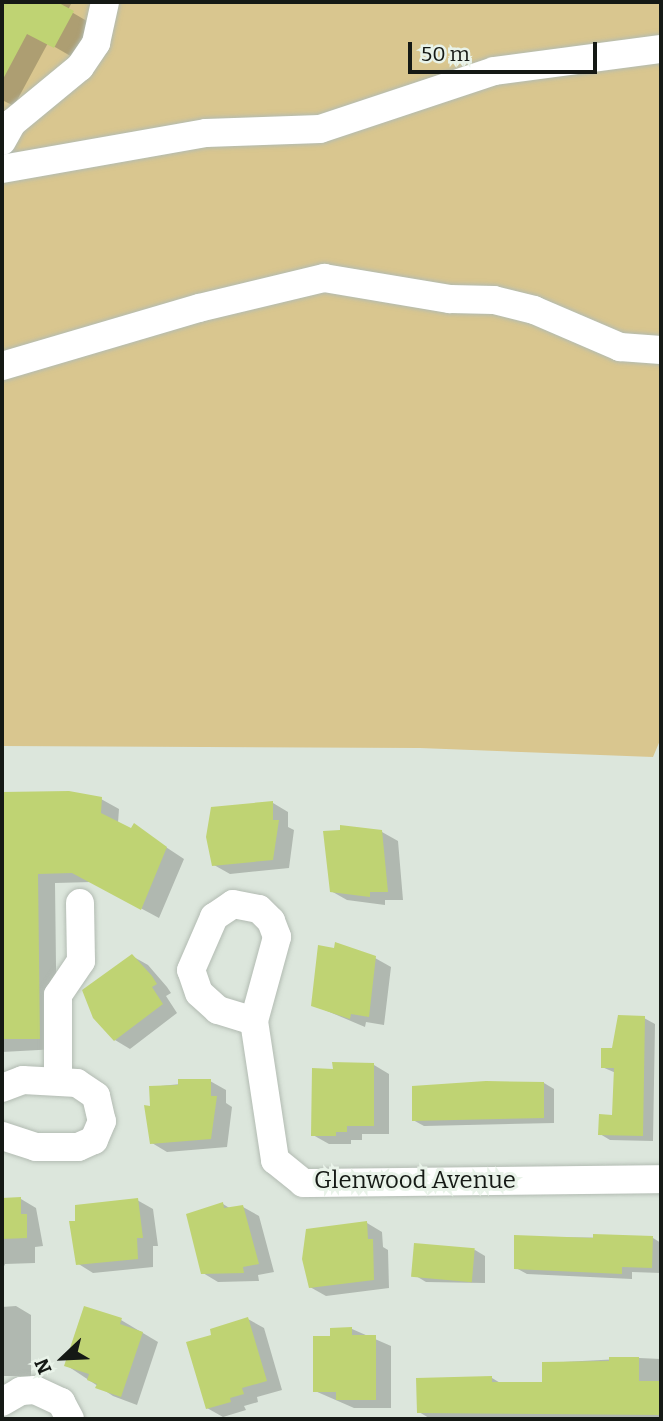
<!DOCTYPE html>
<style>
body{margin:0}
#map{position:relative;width:663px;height:1421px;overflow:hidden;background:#dce6dc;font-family:Bitter,serif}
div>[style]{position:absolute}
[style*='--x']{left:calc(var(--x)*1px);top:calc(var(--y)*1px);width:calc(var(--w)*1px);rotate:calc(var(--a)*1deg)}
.green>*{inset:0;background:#d9c68f}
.shadow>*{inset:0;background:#0003}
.building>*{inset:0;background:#bfd373;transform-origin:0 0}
.roads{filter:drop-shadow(0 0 2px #b2bbb2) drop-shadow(0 0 2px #b2bbb2)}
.minor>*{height:28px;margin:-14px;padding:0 14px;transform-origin:14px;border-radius:14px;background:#fff}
span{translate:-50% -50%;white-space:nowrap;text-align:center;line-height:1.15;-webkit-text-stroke:6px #e9f3e9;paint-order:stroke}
.street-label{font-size:24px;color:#151915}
.frame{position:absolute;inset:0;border:4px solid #151915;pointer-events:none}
.north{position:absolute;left:28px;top:1323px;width:70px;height:70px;-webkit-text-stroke:5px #e9f3e9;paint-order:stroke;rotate:247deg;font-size:19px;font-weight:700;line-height:28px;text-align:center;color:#151915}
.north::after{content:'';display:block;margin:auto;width:24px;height:32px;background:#151915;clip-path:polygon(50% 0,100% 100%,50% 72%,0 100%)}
.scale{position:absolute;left:408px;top:42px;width:189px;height:32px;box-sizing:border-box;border:4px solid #151915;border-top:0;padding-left:9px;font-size:21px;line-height:24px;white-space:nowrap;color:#151915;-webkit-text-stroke:5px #e9f3e9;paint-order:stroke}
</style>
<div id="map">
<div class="green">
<i style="clip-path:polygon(2px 2px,661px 2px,661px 738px,653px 757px,420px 748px,2px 746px)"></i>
</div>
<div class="shadow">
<i style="clip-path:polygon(2px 2px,72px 2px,68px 10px,92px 24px,74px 58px,48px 43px,14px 106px,2px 100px)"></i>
<i style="clip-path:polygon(69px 793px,101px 799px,119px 809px,118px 823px,132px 830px,134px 826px,184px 859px,159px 918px,92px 882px,55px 883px,57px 1049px,2px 1052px,2px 794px)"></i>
<i style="clip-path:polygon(273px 803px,288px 812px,288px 827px,294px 830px,289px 868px,230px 874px,214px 865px)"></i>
<i style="clip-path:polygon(382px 832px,398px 841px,403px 900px,385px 900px,385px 905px,347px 900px,331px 891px)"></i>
<i style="clip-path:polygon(132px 956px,148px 965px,167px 987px,171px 993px,166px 996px,177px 1013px,130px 1049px,115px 1040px)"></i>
<i style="clip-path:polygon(375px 958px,391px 967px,384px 1025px,366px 1022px,365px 1027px,313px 1005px)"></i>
<i style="clip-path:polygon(644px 1018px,655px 1024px,653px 1141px,610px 1140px,600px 1134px,614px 1116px,616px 1073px,602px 1067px)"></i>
<i style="clip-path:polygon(374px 1065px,389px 1074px,389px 1134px,362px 1134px,362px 1140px,351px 1140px,351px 1144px,329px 1144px,313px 1135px,334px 1070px)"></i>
<i style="clip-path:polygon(210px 1081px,226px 1090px,226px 1103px,232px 1107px,227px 1147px,167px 1152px,152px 1143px,151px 1087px)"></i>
<i style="clip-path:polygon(544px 1083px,554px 1089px,554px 1123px,424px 1126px,413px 1120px)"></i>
<i style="clip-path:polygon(21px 1199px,36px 1208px,43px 1246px,35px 1247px,35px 1263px,5px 1264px,2px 1271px,2px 1201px)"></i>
<i style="clip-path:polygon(137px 1200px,153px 1209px,158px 1246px,153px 1246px,153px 1267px,93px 1273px,77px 1263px)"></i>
<i style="clip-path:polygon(223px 1204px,231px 1209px,243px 1207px,259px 1216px,274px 1272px,258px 1275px,259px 1281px,218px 1282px,203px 1273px)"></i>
<i style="clip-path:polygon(367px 1223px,382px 1232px,383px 1247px,388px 1250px,389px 1288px,326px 1296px,310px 1287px)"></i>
<i style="clip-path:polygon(516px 1237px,653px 1238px,661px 1243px,661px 1273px,632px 1272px,632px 1279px,527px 1274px,516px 1268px)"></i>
<i style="clip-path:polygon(475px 1250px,485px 1256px,485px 1283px,426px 1282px,416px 1276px)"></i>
<i style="clip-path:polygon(16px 1306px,31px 1315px,31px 1376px,4px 1376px,2px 1383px,2px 1307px)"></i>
<i style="clip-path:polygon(248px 1319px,264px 1328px,282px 1390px,257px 1397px,258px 1402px,244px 1406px,246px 1410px,223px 1417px,207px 1408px,213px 1336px)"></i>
<i style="clip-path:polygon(121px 1320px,158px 1342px,137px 1405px,113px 1396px,66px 1365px)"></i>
<i style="clip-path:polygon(352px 1329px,391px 1346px,391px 1408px,354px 1408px,315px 1391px,331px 1337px)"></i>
<i style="clip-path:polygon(639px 1358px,661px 1359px,661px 1419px,429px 1418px,419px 1412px,492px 1378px,502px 1384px,544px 1384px,544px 1363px)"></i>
</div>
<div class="building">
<i style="clip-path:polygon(2px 2px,57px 2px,74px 11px,54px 48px,27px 34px,2px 81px)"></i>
<i style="clip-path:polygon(69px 791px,102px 797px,101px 813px,131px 828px,134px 823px,167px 847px,141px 910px,72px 873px,38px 874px,40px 1039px,2px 1039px,2px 792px)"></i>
<i style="clip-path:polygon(273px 801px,273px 820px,279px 820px,273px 860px,212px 866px,206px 837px,211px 807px)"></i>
<i style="clip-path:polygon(340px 825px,382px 830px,388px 892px,370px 892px,370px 897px,330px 892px,323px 831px,340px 830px)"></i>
<i style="clip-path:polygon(335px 942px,376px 956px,369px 1017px,351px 1014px,350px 1019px,311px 1006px,318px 945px,334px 948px)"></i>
<i style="clip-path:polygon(132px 954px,152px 976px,157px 984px,152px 987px,163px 1004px,114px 1041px,93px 1018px,82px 990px)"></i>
<i style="clip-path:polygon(618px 1015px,645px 1016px,643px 1136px,598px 1135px,599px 1114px,612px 1115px,614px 1068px,601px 1068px,601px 1048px,612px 1048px)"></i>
<i style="clip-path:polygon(332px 1062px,374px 1063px,374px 1126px,347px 1126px,347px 1132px,336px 1132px,336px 1136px,311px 1136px,312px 1068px,333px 1069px)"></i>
<i style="clip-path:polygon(178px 1079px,211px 1079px,211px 1096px,217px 1096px,211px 1139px,150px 1144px,144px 1105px,150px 1106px,149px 1086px,178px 1085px)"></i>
<i style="clip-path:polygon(486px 1081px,544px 1082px,544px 1118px,412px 1121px,412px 1086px)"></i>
<i style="clip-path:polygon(21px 1197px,21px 1214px,27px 1214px,27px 1238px,2px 1239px,2px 1198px)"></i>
<i style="clip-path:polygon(138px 1198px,143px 1238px,137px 1238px,138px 1259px,76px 1265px,69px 1221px,75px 1221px,75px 1205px)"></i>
<i style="clip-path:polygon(223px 1202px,224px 1208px,243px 1205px,259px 1264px,243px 1267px,244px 1273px,201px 1274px,186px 1214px)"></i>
<i style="clip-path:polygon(367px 1221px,368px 1239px,373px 1239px,374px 1280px,309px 1288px,302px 1259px,306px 1229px)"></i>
<i style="clip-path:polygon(593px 1234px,653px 1236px,652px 1268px,622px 1267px,622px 1274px,514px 1269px,514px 1235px,593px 1238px)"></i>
<i style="left:414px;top:1243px;width:61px;height:34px;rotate:5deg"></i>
<i style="clip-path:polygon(84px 1306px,122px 1318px,120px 1324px,143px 1332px,121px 1397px,95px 1388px,97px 1384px,87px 1380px,89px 1374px,64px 1366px)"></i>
<i style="clip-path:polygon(248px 1317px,267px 1381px,242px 1388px,244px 1394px,230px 1398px,231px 1402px,206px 1409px,186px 1342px,211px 1335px,210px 1329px)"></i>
<i style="clip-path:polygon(352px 1327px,352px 1335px,376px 1335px,376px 1400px,336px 1400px,336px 1392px,313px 1392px,313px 1336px,330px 1336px,330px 1328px)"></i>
<i style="clip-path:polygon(609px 1357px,639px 1357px,639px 1381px,661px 1381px,661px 1415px,417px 1413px,416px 1378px,492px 1376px,492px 1382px,542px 1382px,542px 1362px,609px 1361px)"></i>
</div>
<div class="roads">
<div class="minor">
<i style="--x:2;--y:141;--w:21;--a:-61"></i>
<i style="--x:12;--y:123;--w:88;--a:-39.5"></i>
<i style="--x:80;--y:67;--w:29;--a:-56"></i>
<i style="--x:96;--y:43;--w:42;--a:-77.6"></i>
<i style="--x:2;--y:169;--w:207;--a:-10"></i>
<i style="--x:206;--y:133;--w:114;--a:-2"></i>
<i style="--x:320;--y:129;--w:183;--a:-18.4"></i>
<i style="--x:494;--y:71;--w:168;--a:-7.5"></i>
<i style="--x:2;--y:366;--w:205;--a:-16.4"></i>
<i style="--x:199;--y:308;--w:129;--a:-13.5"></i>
<i style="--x:324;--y:278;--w:128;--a:9.5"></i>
<i style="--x:450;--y:299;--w:44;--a:1.3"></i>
<i style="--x:494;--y:300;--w:41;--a:14"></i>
<i style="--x:534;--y:310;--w:94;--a:23.3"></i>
<i style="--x:620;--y:347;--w:41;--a:4.2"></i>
<i style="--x:254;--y:1021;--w:38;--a:-163"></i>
<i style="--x:218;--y:1010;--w:25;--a:-138"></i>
<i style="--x:199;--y:993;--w:24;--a:-109"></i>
<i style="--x:191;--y:970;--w:58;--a:-66.5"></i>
<i style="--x:214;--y:917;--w:23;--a:-34"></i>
<i style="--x:233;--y:904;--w:26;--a:11"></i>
<i style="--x:259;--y:909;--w:17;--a:45"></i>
<i style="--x:271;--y:921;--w:17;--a:69"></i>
<i style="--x:277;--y:937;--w:87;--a:105.3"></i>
<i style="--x:254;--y:1021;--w:141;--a:81.4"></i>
<i style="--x:275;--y:1160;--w:36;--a:39"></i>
<i style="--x:303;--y:1183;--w:358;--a:-0.6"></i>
<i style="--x:58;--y:1080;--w:85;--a:-90"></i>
<i style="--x:58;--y:995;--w:41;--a:-55.9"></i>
<i style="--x:81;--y:961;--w:58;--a:-91"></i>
<i style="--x:2;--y:1088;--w:22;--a:-21"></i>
<i style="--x:23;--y:1080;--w:54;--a:3.2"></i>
<i style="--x:77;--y:1083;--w:23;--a:34"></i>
<i style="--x:96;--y:1096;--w:26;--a:77"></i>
<i style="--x:102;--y:1121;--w:21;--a:113"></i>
<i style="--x:94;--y:1140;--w:17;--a:156"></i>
<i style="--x:78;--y:1147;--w:42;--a:180"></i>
<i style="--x:36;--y:1147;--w:36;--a:-162"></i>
<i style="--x:2;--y:1402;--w:22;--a:-30"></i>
<i style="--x:21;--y:1391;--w:14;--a:-4"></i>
<i style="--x:35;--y:1390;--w:29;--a:25"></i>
<i style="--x:61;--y:1402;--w:19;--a:62"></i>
</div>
</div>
<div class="street-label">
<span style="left:415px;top:1181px">Glenwood Avenue</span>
</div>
<div class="frame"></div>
<div class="north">N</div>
<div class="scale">50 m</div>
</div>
